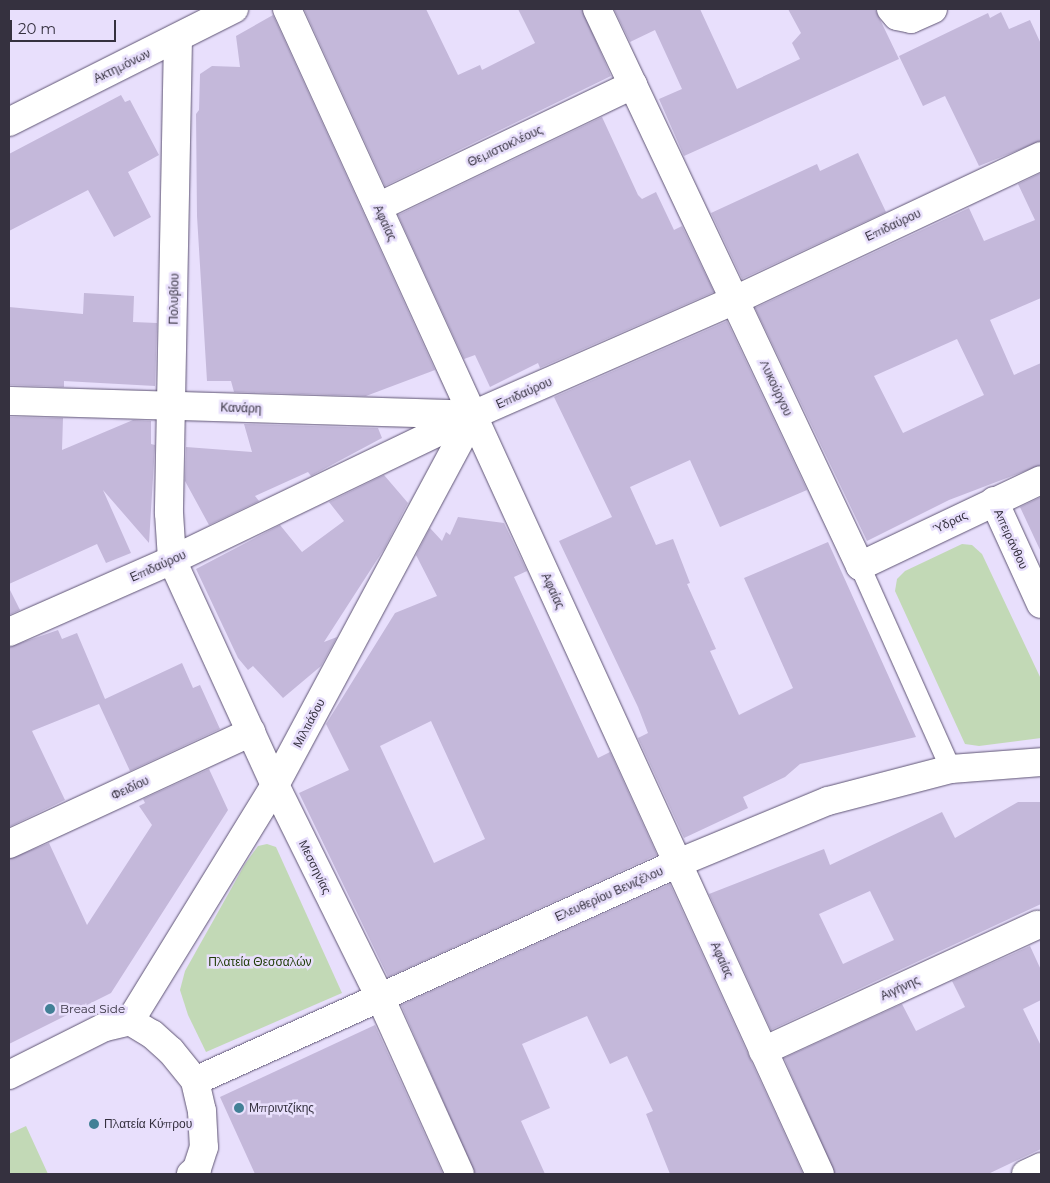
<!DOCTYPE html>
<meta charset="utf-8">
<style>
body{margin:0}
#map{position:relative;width:1050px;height:1183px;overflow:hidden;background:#e8dffc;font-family:Montserrat,sans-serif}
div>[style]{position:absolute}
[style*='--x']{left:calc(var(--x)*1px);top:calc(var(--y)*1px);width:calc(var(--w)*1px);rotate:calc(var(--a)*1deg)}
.green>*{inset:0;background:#c2d9b6}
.building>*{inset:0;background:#c4b8da}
.roads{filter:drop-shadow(0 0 1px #5f5574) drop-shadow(0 0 1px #5f5574)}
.pedestrian>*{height:20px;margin:-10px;padding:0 10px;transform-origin:10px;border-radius:10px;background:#fff}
.minor>*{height:28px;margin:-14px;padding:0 14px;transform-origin:14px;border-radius:14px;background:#fff}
.dots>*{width:14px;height:14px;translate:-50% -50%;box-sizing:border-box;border:2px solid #e8dffc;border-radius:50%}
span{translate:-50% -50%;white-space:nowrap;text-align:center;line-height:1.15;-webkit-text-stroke:5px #e8dffc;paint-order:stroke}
.street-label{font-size:12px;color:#35313f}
.park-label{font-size:12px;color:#1f3c07}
.poi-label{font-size:12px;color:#35313f}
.left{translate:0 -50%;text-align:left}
.frame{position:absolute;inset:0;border:10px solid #35313f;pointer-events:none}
.scale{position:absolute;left:10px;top:20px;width:106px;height:22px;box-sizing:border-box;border:2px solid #35313f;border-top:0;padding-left:6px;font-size:15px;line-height:18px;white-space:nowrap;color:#35313f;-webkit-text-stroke:4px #e8dffc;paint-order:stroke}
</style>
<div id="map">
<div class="green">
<i style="clip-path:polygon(962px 544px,972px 545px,982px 554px,1041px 679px,1041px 738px,979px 746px,965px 744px,895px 591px,897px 579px,905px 571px)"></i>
<i style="clip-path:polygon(267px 844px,276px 847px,342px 993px,206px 1052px,188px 1015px,180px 990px,185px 971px,245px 864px,258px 846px)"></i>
<i style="clip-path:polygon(26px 1126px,48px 1174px,9px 1174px,9px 1134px)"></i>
</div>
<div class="building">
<i style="clip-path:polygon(304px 9px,426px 9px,458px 75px,480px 65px,482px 70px,535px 43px,518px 9px,582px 9px,611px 76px,385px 186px)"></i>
<i style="clip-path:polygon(614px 9px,700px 9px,737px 89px,800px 59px,792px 43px,801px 33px,788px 9px,875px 9px,899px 59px,684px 156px,659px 99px,682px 89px,655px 30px,630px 42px)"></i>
<i style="clip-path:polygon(1001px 12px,1009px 29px,1030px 20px,1041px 44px,1041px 141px,979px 166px,945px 96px,923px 106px,899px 56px,988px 13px,990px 18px)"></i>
<i style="clip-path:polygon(273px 15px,435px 370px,366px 396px,234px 392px,231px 381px,207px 381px,197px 216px,196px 114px,199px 110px,200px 74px,212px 66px,240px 67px,236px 36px)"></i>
<i style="clip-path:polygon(121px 95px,125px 102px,130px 100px,159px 155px,128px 172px,151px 217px,114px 237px,88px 190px,9px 231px,9px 154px)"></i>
<i style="clip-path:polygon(602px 117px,638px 195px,642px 199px,656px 192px,674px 230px,682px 226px,714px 292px,540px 368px,538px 363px,490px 387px,475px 355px,464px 359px,398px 215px)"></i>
<i style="clip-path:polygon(858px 153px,886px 212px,742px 279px,711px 213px,817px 164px,820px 171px)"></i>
<i style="clip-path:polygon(evenodd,1041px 173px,1041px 298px,990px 320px,1014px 375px,1041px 363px,1041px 465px,949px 500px,867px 541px,755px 308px,969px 208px,984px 241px,1035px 220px,1018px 184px,1041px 173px,957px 339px,984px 395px,903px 433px,874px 376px,957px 339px)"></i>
<i style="clip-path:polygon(84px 293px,134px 296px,133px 322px,157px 323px,155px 386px,64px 381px,64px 387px,9px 385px,9px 307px,83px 314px)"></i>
<i style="clip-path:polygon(727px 321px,807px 490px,720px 527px,690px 460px,630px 487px,656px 545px,673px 539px,690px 583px,687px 584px,716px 649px,710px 651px,739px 715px,793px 688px,744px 578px,828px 542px,916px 737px,800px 764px,785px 777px,743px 797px,748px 808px,684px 838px,638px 738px,648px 733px,638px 707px,559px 541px,612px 517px,554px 397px)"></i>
<i style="clip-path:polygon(9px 417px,63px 418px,62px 450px,133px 420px,151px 421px,151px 444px,155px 445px,149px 543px,103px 490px,131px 553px,106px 563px,97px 544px,9px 584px)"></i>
<i style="clip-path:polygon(244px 424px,378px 428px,382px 438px,311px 476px,308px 472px,255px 496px,259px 501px,209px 525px,185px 481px,186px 447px,252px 452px)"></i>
<i style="clip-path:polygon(384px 475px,408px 503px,384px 549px,324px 642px,337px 637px,321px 666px,283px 698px,253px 666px,248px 670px,238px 658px,196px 569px,280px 525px,302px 552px,344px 521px,329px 502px)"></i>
<i style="clip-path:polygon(1041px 497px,1041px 552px,1020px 507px)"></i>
<i style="clip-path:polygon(evenodd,458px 517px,504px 523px,527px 571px,514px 577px,598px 758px,610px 752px,657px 855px,388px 977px,299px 793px,349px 770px,326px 724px,395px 613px,437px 596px,416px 555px,430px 528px,442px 541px,446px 532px,450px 535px,458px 517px,431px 721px,485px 839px,434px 863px,380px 746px,431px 721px)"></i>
<i style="clip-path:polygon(9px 588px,20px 610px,9px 615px)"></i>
<i style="clip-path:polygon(58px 630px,62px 639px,77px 633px,105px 699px,182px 663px,193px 688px,200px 685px,220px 729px,130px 771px,99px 704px,32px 731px,65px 800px,9px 827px,9px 647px)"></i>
<i style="clip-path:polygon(209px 769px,228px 810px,111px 993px,9px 1044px,9px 859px,49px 843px,87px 925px,152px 825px,139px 806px,145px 803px,143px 799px)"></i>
<i style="clip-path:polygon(evenodd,1018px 802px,1041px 802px,1041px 904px,771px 1030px,709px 894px,824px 849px,830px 865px,942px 812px,955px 838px,1018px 802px,870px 891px,894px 940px,843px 964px,819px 914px,870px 891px)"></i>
<i style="clip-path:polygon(670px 884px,803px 1174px,670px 1174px,646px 1114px,653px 1111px,627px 1056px,610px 1064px,587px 1016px,522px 1044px,550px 1108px,521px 1121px,545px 1174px,475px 1174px,401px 1005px)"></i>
<i style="clip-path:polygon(1030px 946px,1041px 970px,1041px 1000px,1023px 1009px,1041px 1046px,1041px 1149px,988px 1174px,835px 1174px,784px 1058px,902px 1004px,916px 1031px,965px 1007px,952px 981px)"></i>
<i style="clip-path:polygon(375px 1025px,443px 1174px,255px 1174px,220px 1097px)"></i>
</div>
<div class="roads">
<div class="pedestrian">
<i style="--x:860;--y:566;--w:222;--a:65.9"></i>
</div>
<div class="minor">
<i style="--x:287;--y:9;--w:1281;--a:65.42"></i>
<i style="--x:597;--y:9;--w:616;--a:64.72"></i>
<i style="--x:860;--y:566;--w:200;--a:-25.4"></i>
<i style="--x:891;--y:9;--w:9;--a:49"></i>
<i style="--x:897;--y:16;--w:14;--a:12"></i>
<i style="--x:911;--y:19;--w:24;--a:-24"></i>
<i style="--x:178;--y:38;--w:475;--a:91.1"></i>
<i style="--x:169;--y:513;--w:47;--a:86.3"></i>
<i style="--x:172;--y:560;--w:247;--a:65.4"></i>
<i style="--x:275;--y:785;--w:237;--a:63.7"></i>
<i style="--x:380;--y:997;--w:194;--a:65.7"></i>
<i style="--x:9;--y:122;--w:252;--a:-26.7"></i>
<i style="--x:378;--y:207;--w:283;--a:-25.6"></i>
<i style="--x:9;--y:401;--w:460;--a:1.7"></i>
<i style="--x:994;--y:501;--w:113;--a:65.5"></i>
<i style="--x:9;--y:632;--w:178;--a:-23.8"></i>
<i style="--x:172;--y:560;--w:334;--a:-25.7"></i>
<i style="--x:473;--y:415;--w:286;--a:-23.7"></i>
<i style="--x:735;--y:300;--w:338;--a:-25.2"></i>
<i style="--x:9;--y:844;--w:267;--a:-24.8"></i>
<i style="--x:130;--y:1021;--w:277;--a:-58.4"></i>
<i style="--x:275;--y:785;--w:420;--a:-61.8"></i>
<i style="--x:763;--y:1051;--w:302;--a:-24.7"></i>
<i style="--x:9;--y:1075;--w:107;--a:-26.6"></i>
<i style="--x:105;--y:1027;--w:26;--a:-13"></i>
<i style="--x:130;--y:1021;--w:26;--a:31"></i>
<i style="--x:152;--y:1034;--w:25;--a:42"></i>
<i style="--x:171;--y:1051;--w:38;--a:51"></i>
<i style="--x:195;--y:1081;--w:31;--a:77"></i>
<i style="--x:202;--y:1111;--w:36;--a:87"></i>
<i style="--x:204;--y:1147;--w:23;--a:108"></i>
<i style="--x:197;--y:1169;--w:8;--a:140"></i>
<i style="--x:195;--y:1081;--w:530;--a:-24.29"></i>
<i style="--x:678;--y:863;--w:162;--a:-22.5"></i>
<i style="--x:828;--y:801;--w:127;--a:-14.6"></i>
<i style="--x:951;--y:769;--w:90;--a:-4.4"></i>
<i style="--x:1026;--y:1174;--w:17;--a:-25"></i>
</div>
</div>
<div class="dots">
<i style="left:50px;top:1009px;background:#428096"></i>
<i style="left:239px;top:1108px;background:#428096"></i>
<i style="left:94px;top:1124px;background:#428096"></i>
</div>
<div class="street-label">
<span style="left:122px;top:66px;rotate:-26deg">Ακτημόνων</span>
<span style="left:505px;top:146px;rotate:-25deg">Θεμιστοκλέους</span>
<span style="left:385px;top:223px;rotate:65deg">Αφαίας</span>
<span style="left:893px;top:225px;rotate:-25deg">Επιδαύρου</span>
<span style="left:174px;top:299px;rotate:-89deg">Πολυβίου</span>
<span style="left:776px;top:388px;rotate:65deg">Λυκούργου</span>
<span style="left:524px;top:393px;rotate:-24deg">Επιδαύρου</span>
<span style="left:241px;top:408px;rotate:2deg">Κανάρη</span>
<span style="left:950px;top:522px;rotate:-26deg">Ύδρας</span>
<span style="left:1011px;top:539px;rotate:65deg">Απειράνθου</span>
<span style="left:158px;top:566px;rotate:-24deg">Επιδαύρου</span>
<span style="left:553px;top:591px;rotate:65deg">Αφαίας</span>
<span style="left:309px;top:723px;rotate:-62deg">Μιλτιάδου</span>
<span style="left:130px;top:788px;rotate:-25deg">Φειδίου</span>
<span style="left:315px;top:867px;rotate:64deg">Μεσσηνίας</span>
<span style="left:609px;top:894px;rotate:-24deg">Ελευθερίου Βενιζέλου</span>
<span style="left:722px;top:960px;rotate:66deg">Αφαίας</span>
<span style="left:900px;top:988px;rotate:-25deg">Αιγήνης</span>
</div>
<div class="park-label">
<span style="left:260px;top:962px">Πλατεία Θεσσαλών</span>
</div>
<div class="poi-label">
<span class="left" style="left:60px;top:1009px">Bread Side</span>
<span class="left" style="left:249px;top:1108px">Μπριντζίκης</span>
<span class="left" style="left:104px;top:1124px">Πλατεία Κύπρου</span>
</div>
<div class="frame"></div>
<div class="scale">20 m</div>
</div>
